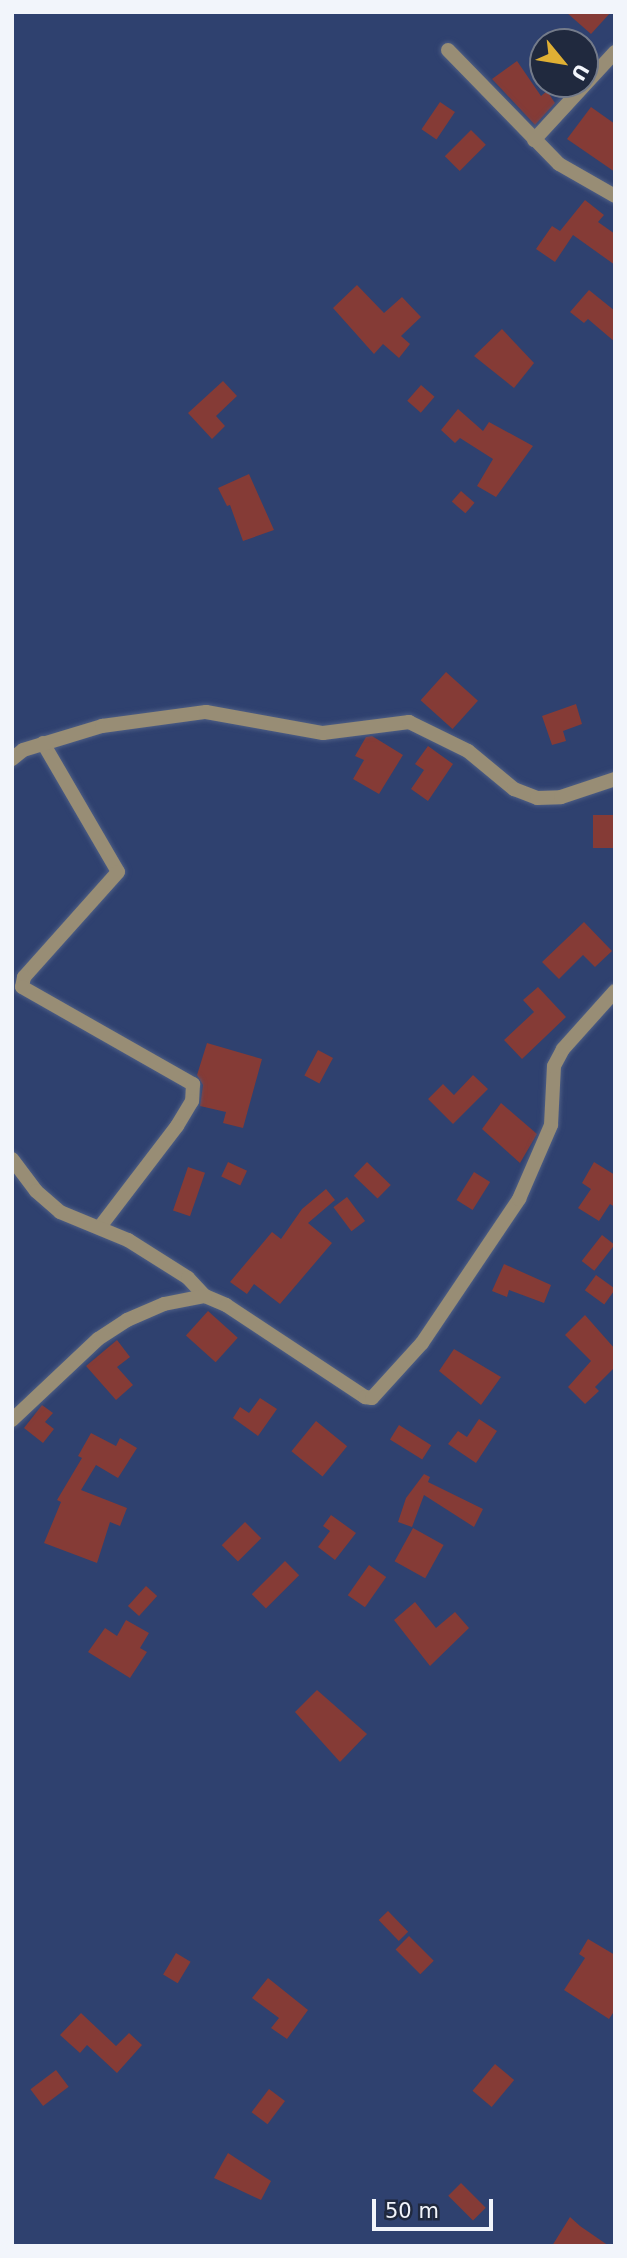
<!DOCTYPE html>
<style>
body{margin:0}
#map{position:relative;width:627px;height:2258px;overflow:hidden;background:#2f416f;font-family:"DejaVu Sans",sans-serif}
div>[style]{position:absolute}
[style*='--x']{left:calc(var(--x)*1px);top:calc(var(--y)*1px);width:calc(var(--w)*1px);rotate:calc(var(--a)*1deg)}
.building>*{inset:0;background:#853b36;transform-origin:0 0}
.roads{filter:drop-shadow(0 0 2px #4e5e85) drop-shadow(0 0 2px #4e5e85)}
.street>*{height:14px;margin:-7px;padding:0 7px;transform-origin:7px;border-radius:7px;background:#988d75}
span{translate:-50% -50%;white-space:nowrap;text-align:center;line-height:1.15;-webkit-text-stroke:5px #20293e;paint-order:stroke}
.frame{position:absolute;inset:0;border:14px solid #f2f5fb;pointer-events:none}
.north{position:absolute;left:529px;top:28px;width:70px;height:70px;box-sizing:border-box;background:#20293e;border:2px solid #747b8a;border-radius:50%;rotate:120deg;font-size:19px;font-weight:700;line-height:28px;text-align:center;color:#f2f5fb}
.north::after{content:'';display:block;margin:auto;width:24px;height:32px;background:#e0b034;clip-path:polygon(50% 0,100% 100%,50% 72%,0 100%)}
.scale{position:absolute;left:372px;top:2199px;width:121px;height:32px;box-sizing:border-box;border:4px solid #f2f5fb;border-top:0;padding-left:9px;font-size:21px;line-height:24px;white-space:nowrap;color:#f2f5fb;-webkit-text-stroke:5px #20293e;paint-order:stroke}
</style>
<div id="map">
<div class="building">
<i style="clip-path:polygon(566px 12px,611px 12px,591px 34px)"></i>
<i style="clip-path:polygon(517px 61px,541px 96px,547px 91px,555px 103px,535px 125px,492px 79px)"></i>
<i style="left:440px;top:102px;width:18px;height:33px;rotate:34deg"></i>
<i style="clip-path:polygon(591px 107px,615px 124px,615px 172px,567px 139px)"></i>
<i style="left:471px;top:130px;width:21px;height:37px;rotate:45deg"></i>
<i style="clip-path:polygon(585px 200px,604px 215px,598px 222px,615px 234px,615px 265px,573px 235px,555px 262px,536px 249px,552px 226px,560px 231px)"></i>
<i style="clip-path:polygon(357px 285px,384px 313px,402px 297px,421px 317px,401px 336px,410px 344px,399px 358px,383px 344px,374px 354px,333px 308px)"></i>
<i style="clip-path:polygon(589px 290px,615px 311px,615px 342px,588px 319px,584px 323px,570px 312px)"></i>
<i style="clip-path:polygon(502px 329px,534px 363px,514px 388px,474px 356px)"></i>
<i style="clip-path:polygon(223px 381px,237px 396px,216px 416px,225px 426px,212px 439px,188px 413px)"></i>
<i style="left:421px;top:385px;width:18px;height:21px;rotate:41deg"></i>
<i style="clip-path:polygon(458px 409px,483px 431px,489px 422px,533px 446px,496px 497px,477px 486px,493px 459px,460px 438px,455px 443px,441px 430px)"></i>
<i style="clip-path:polygon(249px 474px,274px 530px,243px 541px,230px 505px,227px 506px,218px 488px)"></i>
<i style="left:461px;top:491px;width:18px;height:14px;rotate:41deg"></i>
<i style="left:446px;top:672px;width:43px;height:38px;rotate:42deg"></i>
<i style="clip-path:polygon(576px 704px,582px 724px,563px 731px,566px 741px,552px 745px,542px 716px)"></i>
<i style="clip-path:polygon(372px 736px,403px 755px,379px 794px,353px 779px,364px 760px,355px 756px,366px 737px)"></i>
<i style="clip-path:polygon(428px 746px,453px 764px,428px 801px,411px 789px,424px 770px,415px 764px)"></i>
<i style="left:615px;top:815px;width:33px;height:22px;rotate:90deg"></i>
<i style="clip-path:polygon(584px 922px,612px 951px,595px 967px,583px 955px,559px 979px,542px 962px)"></i>
<i style="clip-path:polygon(538px 987px,566px 1017px,522px 1059px,504px 1040px,534px 1012px,523px 1000px)"></i>
<i style="clip-path:polygon(207px 1043px,262px 1059px,243px 1128px,223px 1123px,226px 1112px,200px 1106px,203px 1085px,197px 1075px)"></i>
<i style="left:318px;top:1050px;width:17px;height:29px;rotate:28deg"></i>
<i style="clip-path:polygon(473px 1075px,488px 1089px,453px 1124px,428px 1099px,443px 1084px,454px 1095px)"></i>
<i style="clip-path:polygon(501px 1103px,537px 1134px,520px 1163px,482px 1129px)"></i>
<i style="left:228px;top:1162px;width:21px;height:16px;rotate:25deg"></i>
<i style="left:367px;top:1162px;width:33px;height:19px;rotate:44deg"></i>
<i style="clip-path:polygon(594px 1162px,615px 1175px,615px 1207px,610px 1204px,599px 1221px,578px 1208px,591px 1189px,582px 1183px)"></i>
<i style="left:188px;top:1167px;width:18px;height:46px;rotate:19deg"></i>
<i style="left:474px;top:1172px;width:19px;height:33px;rotate:32deg"></i>
<i style="clip-path:polygon(326px 1189px,335px 1200px,308px 1223px,332px 1243px,280px 1304px,254px 1284px,247px 1294px,230px 1282px,272px 1232px,281px 1239px,302px 1209px)"></i>
<i style="left:347px;top:1197px;width:30px;height:17px;rotate:53deg"></i>
<i style="left:602px;top:1235px;width:16px;height:33px;rotate:38deg"></i>
<i style="clip-path:polygon(504px 1264px,551px 1285px,544px 1303px,509px 1290px,507px 1297px,492px 1291px)"></i>
<i style="left:596px;top:1275px;width:24px;height:19px;rotate:36deg"></i>
<i style="left:208px;top:1311px;width:40px;height:33px;rotate:42deg"></i>
<i style="clip-path:polygon(585px 1315px,615px 1349px,615px 1367px,595px 1387px,599px 1391px,585px 1404px,568px 1387px,591px 1361px,565px 1335px)"></i>
<i style="clip-path:polygon(117px 1340px,130px 1357px,117px 1367px,133px 1385px,116px 1400px,86px 1366px)"></i>
<i style="clip-path:polygon(454px 1349px,501px 1377px,481px 1405px,439px 1371px)"></i>
<i style="clip-path:polygon(260px 1398px,277px 1409px,258px 1436px,233px 1418px,240px 1407px,249px 1413px)"></i>
<i style="clip-path:polygon(42px 1405px,53px 1413px,45px 1422px,54px 1429px,43px 1443px,24px 1428px)"></i>
<i style="clip-path:polygon(479px 1419px,497px 1431px,476px 1463px,448px 1444px,458px 1431px,467px 1437px)"></i>
<i style="left:316px;top:1421px;width:40px;height:39px;rotate:39deg"></i>
<i style="left:399px;top:1425px;width:38px;height:17px;rotate:32deg"></i>
<i style="clip-path:polygon(91px 1433px,116px 1446px,120px 1438px,137px 1448px,118px 1478px,96px 1465px,81px 1490px,127px 1508px,120px 1526px,110px 1522px,97px 1563px,44px 1543px,61px 1502px,57px 1500px,82px 1458px,78px 1456px)"></i>
<i style="clip-path:polygon(424px 1474px,430px 1477px,428px 1482px,483px 1509px,474px 1527px,424px 1495px,412px 1527px,398px 1522px,406px 1498px)"></i>
<i style="clip-path:polygon(331px 1515px,356px 1533px,335px 1560px,318px 1547px,330px 1531px,323px 1526px)"></i>
<i style="left:245px;top:1522px;width:23px;height:33px;rotate:45deg"></i>
<i style="left:413px;top:1528px;width:35px;height:38px;rotate:29deg"></i>
<i style="left:285px;top:1561px;width:20px;height:47px;rotate:45deg"></i>
<i style="left:369px;top:1565px;width:21px;height:37px;rotate:35deg"></i>
<i style="left:146px;top:1586px;width:15px;height:27px;rotate:42deg"></i>
<i style="clip-path:polygon(415px 1602px,436px 1628px,455px 1612px,469px 1628px,430px 1666px,394px 1620px)"></i>
<i style="clip-path:polygon(126px 1620px,149px 1633px,140px 1648px,147px 1652px,130px 1678px,88px 1652px,105px 1628px,117px 1636px)"></i>
<i style="clip-path:polygon(317px 1690px,367px 1734px,340px 1762px,295px 1712px)"></i>
<i style="left:388px;top:1911px;width:29px;height:13px;rotate:46deg"></i>
<i style="left:409px;top:1936px;width:35px;height:19px;rotate:45deg"></i>
<i style="clip-path:polygon(588px 1939px,615px 1955px,615px 2010px,609px 2019px,564px 1990px,585px 1958px,579px 1954px)"></i>
<i style="left:176px;top:1953px;width:17px;height:25px;rotate:31deg"></i>
<i style="clip-path:polygon(268px 1978px,308px 2010px,287px 2039px,271px 2028px,279px 2018px,252px 1998px)"></i>
<i style="clip-path:polygon(81px 2013px,116px 2046px,129px 2033px,142px 2045px,117px 2073px,87px 2045px,80px 2053px,60px 2035px)"></i>
<i style="left:495px;top:2064px;width:25px;height:35px;rotate:40deg"></i>
<i style="left:56px;top:2070px;width:21px;height:32px;rotate:53deg"></i>
<i style="left:269px;top:2089px;width:20px;height:29px;rotate:37deg"></i>
<i style="clip-path:polygon(228px 2153px,271px 2181px,261px 2200px,214px 2178px)"></i>
<i style="left:461px;top:2183px;width:35px;height:18px;rotate:45deg"></i>
<i style="clip-path:polygon(570px 2217px,580px 2226px,609px 2246px,552px 2246px)"></i>
</div>
<div class="roads">
<div class="street">
<i style="--x:448;--y:50;--w:159;--a:45.8"></i>
<i style="--x:559;--y:164;--w:64;--a:29.7"></i>
<i style="--x:534;--y:140;--w:120;--a:-47.4"></i>
<i style="--x:43;--y:743;--w:149;--a:59.8"></i>
<i style="--x:118;--y:872;--w:141;--a:131.8"></i>
<i style="--x:24;--y:977;--w:10;--a:101"></i>
<i style="--x:22;--y:987;--w:197;--a:29.6"></i>
<i style="--x:193;--y:1084;--w:17;--a:93"></i>
<i style="--x:192;--y:1101;--w:29;--a:121"></i>
<i style="--x:177;--y:1126;--w:128;--a:127.4"></i>
<i style="--x:12;--y:759;--w:14;--a:-39"></i>
<i style="--x:23;--y:750;--w:83;--a:-16.9"></i>
<i style="--x:102;--y:726;--w:105;--a:-7.7"></i>
<i style="--x:206;--y:712;--w:119;--a:10.2"></i>
<i style="--x:323;--y:733;--w:87;--a:-7.3"></i>
<i style="--x:409;--y:722;--w:66;--a:26.2"></i>
<i style="--x:468;--y:751;--w:60;--a:39.6"></i>
<i style="--x:514;--y:789;--w:25;--a:21"></i>
<i style="--x:537;--y:798;--w:24;--a:-2"></i>
<i style="--x:561;--y:797;--w:57;--a:-18.4"></i>
<i style="--x:12;--y:1159;--w:40;--a:53"></i>
<i style="--x:36;--y:1191;--w:32;--a:41"></i>
<i style="--x:60;--y:1212;--w:74;--a:22.4"></i>
<i style="--x:128;--y:1240;--w:71;--a:32.3"></i>
<i style="--x:188;--y:1278;--w:25;--a:47"></i>
<i style="--x:205;--y:1296;--w:23;--a:23"></i>
<i style="--x:226;--y:1305;--w:167;--a:33.5"></i>
<i style="--x:365;--y:1397;--w:7;--a:8"></i>
<i style="--x:372;--y:1398;--w:74;--a:-47.7"></i>
<i style="--x:422;--y:1343;--w:174;--a:-56"></i>
<i style="--x:519;--y:1199;--w:81;--a:-66.6"></i>
<i style="--x:551;--y:1125;--w:59;--a:-87.1"></i>
<i style="--x:554;--y:1066;--w:19;--a:-62"></i>
<i style="--x:563;--y:1049;--w:78;--a:-48.1"></i>
<i style="--x:12;--y:1420;--w:118;--a:-43.3"></i>
<i style="--x:98;--y:1339;--w:35;--a:-33"></i>
<i style="--x:127;--y:1320;--w:40;--a:-23.4"></i>
<i style="--x:164;--y:1304;--w:42;--a:-11"></i>
</div>
</div>
<div class="frame"></div>
<div class="north">U</div>
<div class="scale">50 m</div>
</div>
